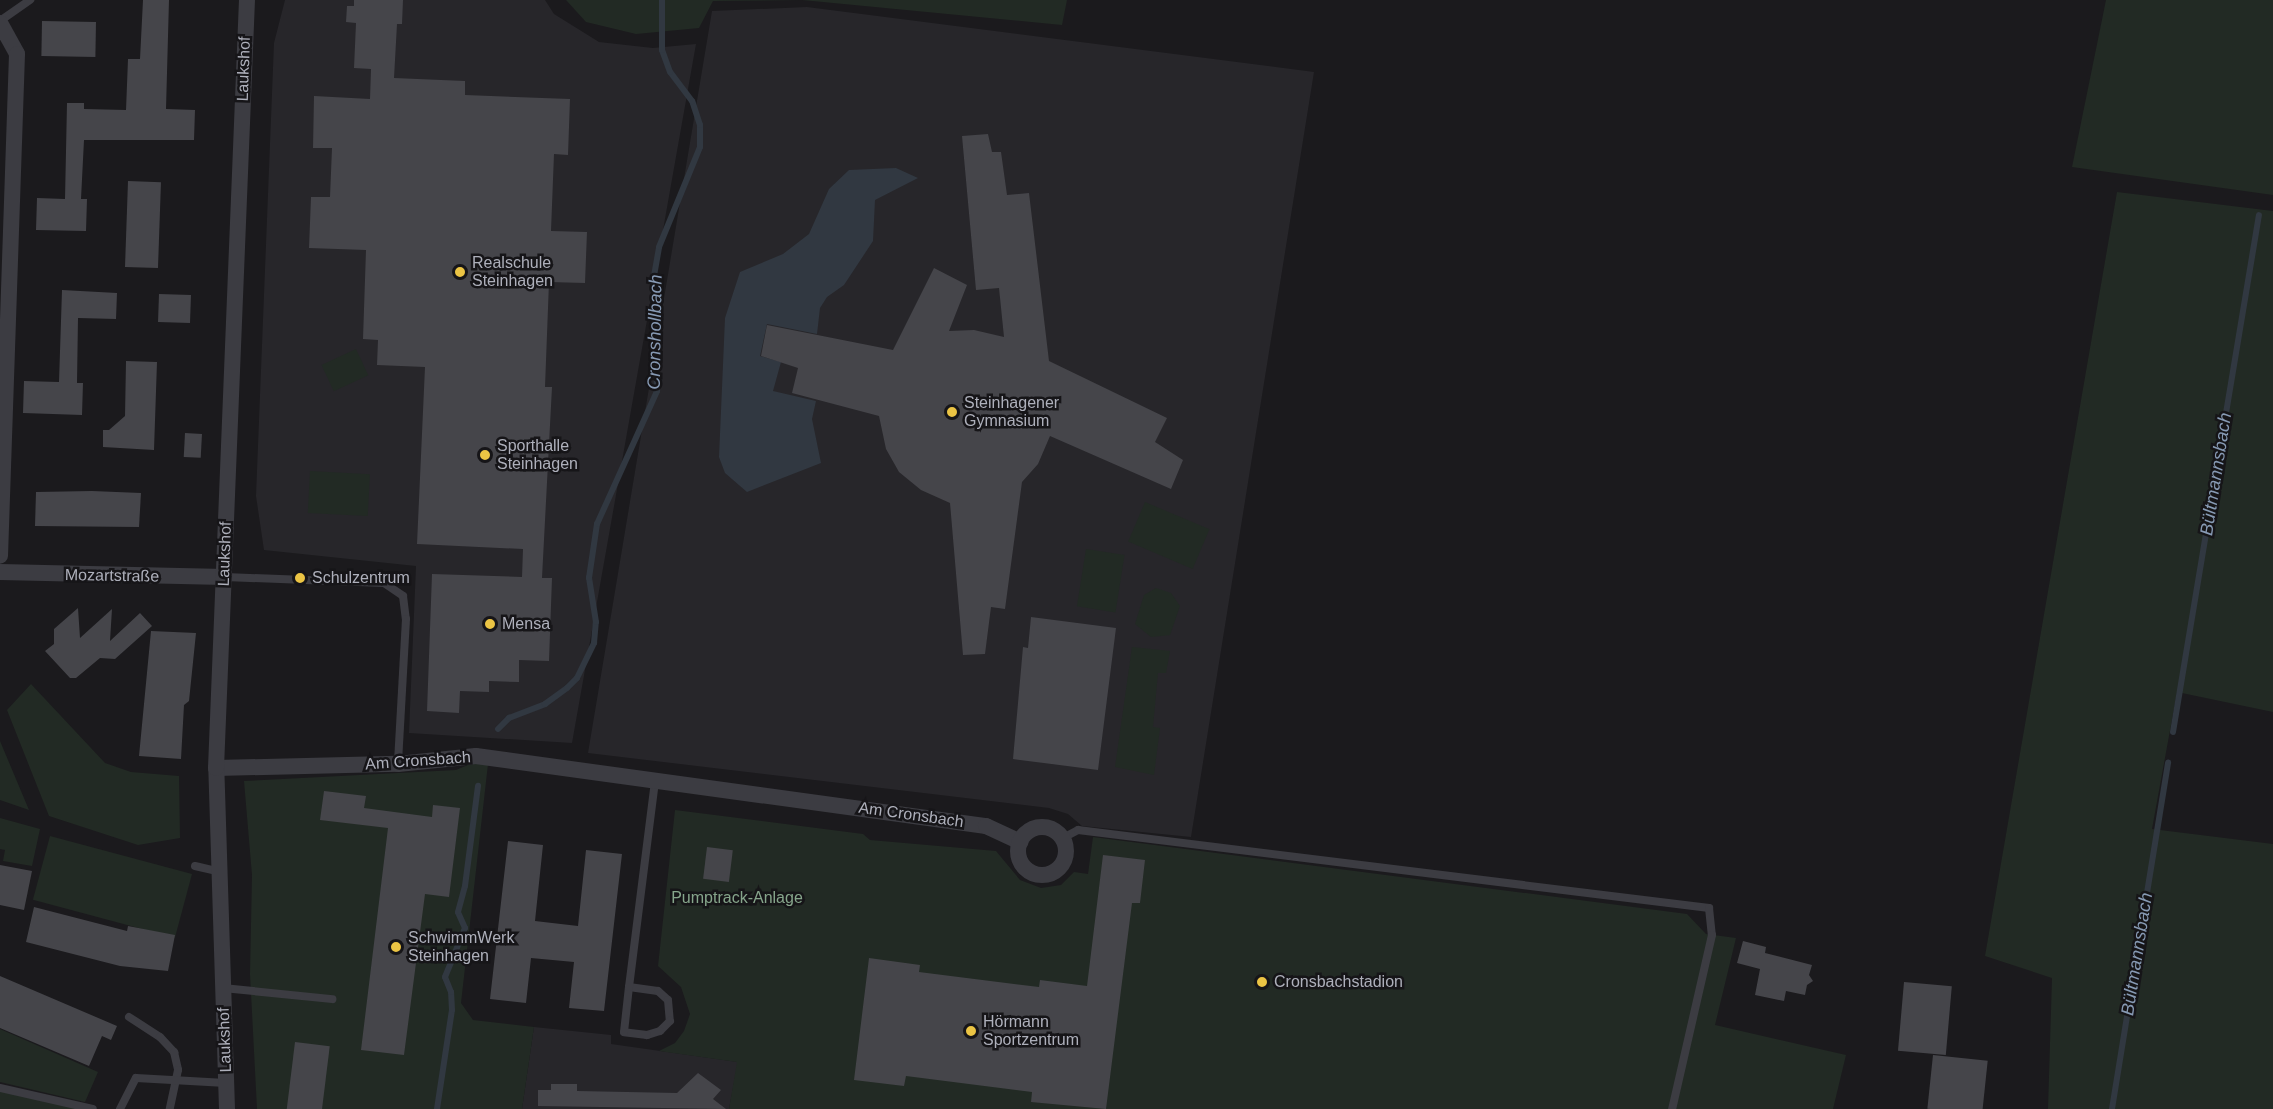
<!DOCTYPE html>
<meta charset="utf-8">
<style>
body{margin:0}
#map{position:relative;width:2273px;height:1109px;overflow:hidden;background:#1b1a1d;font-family:Helvetica,sans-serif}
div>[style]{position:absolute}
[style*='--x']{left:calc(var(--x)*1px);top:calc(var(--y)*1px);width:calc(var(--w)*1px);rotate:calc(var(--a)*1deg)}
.built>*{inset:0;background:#27262a}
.green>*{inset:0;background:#222a24;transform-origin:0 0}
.water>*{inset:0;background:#313841}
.stream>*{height:6px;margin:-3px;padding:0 3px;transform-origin:3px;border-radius:3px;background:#313841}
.building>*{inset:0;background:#45454a;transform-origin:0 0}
.lane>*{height:8px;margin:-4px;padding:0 4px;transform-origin:4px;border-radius:4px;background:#3c3c42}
.street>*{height:16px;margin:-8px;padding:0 8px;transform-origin:8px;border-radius:8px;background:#3c3c42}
.street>.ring{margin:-8px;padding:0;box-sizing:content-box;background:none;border:16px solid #3c3c42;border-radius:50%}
.dots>*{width:16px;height:16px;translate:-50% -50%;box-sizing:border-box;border:3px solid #161518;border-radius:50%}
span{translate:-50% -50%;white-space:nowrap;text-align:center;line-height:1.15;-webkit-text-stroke:5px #161518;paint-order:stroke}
.street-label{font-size:16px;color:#aeb0bb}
.poi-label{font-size:16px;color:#aeb0bb}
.left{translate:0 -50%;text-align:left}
.park-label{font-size:16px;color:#86a58b}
.water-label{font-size:18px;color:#879ab4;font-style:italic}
</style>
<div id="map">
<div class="built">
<i style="clip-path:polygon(285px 0,545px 0,554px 14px,599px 42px,653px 48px,696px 44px,572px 743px,409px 733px,416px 566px,264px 550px,256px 496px,274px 43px)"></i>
<i style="clip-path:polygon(807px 7px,1314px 72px,1191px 837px,1082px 826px,1068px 814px,1049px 808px,588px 753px,712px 11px)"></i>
<i style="clip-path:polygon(534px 1027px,611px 1035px,611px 1044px,738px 1062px,729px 1109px,522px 1109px)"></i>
</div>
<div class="green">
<i style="clip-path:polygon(566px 0,1067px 0,1062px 25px,802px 0,713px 1px,699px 28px,636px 34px,586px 22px)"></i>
<i style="clip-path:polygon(2106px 0,2273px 0,2273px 195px,2072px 167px)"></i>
<i style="clip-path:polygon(2117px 192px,2273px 211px,2273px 712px,2177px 692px,2152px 829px,2273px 844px,2273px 1109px,2048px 1109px,2052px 978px,1985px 956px)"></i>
<i style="left:356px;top:349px;width:29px;height:38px;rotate:65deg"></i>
<i style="left:310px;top:471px;width:60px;height:42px;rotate:3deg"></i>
<i style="left:1145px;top:502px;width:70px;height:43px;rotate:23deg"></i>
<i style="left:1086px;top:549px;width:39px;height:58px;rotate:9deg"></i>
<i style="clip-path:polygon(1156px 588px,1171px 593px,1180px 606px,1170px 635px,1151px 637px,1135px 624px,1144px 595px)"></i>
<i style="clip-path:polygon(1132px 647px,1170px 651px,1166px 673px,1158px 673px,1153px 727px,1160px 728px,1154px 775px,1115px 767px)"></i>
<i style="clip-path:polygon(31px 684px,105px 763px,131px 772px,179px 776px,180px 838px,138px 845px,49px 816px,7px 710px)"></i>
<i style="clip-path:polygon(0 741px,29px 810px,0 800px)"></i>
<i style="clip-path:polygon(475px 762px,488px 764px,461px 1003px,473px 1020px,534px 1027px,522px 1109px,257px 1109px,250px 974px,252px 875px,244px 781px,456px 770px)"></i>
<i style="clip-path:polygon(675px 810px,863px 834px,870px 840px,996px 851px,1020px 880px,1041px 888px,1061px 885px,1074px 872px,1088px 874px,1093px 837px,1687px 914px,1706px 934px,1736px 938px,1715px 1025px,1846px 1055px,1833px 1109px,729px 1109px,737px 1062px,659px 1051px,675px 1043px,684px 1031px,690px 1014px,681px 987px,658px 966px)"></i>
<i style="clip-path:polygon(0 818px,40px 829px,32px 866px,3px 861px,5px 850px,0 849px)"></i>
<i style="left:50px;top:836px;width:147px;height:66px;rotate:15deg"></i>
<i style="clip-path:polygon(0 1029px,98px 1072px,85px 1102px,0 1082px)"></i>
<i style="clip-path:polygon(0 1091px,81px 1109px,0 1109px)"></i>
</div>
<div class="water">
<i style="clip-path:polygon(896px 168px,918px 178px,875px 200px,873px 241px,844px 285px,827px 297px,820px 308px,817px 334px,767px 324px,760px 356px,781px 362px,773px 391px,816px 401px,812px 419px,821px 463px,747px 492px,725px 473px,719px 457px,725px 318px,740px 272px,783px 254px,809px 234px,829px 189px,849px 170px)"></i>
</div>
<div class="stream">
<i style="--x:498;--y:729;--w:16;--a:-45"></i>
<i style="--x:509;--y:718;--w:39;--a:-21"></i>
<i style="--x:545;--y:704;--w:27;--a:-36"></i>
<i style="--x:567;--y:688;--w:14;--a:-45"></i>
<i style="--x:577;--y:678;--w:39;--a:-64"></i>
<i style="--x:594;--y:643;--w:21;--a:-85"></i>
<i style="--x:596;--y:622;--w:45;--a:-99"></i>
<i style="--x:589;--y:578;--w:55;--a:-81.6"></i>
<i style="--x:597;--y:524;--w:146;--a:-65.7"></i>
<i style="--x:657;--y:391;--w:115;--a:-91.5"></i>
<i style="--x:654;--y:276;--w:29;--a:-80"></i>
<i style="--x:659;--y:247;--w:108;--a:-67.7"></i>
<i style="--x:700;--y:147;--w:22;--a:-90"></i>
<i style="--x:700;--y:125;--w:25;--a:-108"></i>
<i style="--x:692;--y:101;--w:36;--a:-127"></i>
<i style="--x:670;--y:72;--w:23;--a:-110"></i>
<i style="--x:662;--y:50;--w:50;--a:-90"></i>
<i style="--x:2173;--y:732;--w:524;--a:-80.56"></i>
<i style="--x:437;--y:1109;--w:100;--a:-81.4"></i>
<i style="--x:452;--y:1010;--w:18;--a:-93"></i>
<i style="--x:451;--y:992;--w:16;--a:-112"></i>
<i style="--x:445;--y:977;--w:53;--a:-67.8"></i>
<i style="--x:465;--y:928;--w:17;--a:-114"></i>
<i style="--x:458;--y:912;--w:27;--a:-75"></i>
<i style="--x:465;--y:886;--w:101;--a:-82.6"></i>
<i style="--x:2112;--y:1109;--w:351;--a:-80.8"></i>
</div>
<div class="building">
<i style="clip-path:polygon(143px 0,169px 0,166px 109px,195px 110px,194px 140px,84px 140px,81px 199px,87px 199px,86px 231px,36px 230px,37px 198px,65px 199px,67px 103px,84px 103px,84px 109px,126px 110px,128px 59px,140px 59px)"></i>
<i style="clip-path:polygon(354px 0,403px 0,402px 24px,397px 24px,394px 78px,465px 81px,465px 95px,570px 99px,568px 155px,554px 154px,551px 231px,587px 232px,585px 283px,549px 282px,545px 387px,552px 387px,542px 578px,552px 578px,549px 661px,519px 660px,519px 682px,489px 681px,489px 692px,460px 691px,459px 713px,427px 711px,432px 574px,522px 577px,523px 549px,417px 544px,425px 367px,377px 365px,378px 340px,363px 339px,366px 250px,309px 248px,311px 197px,330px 197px,332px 148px,313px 148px,314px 96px,370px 99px,371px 69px,354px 68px,356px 23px,346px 22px,347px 6px,354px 6px)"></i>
<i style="left:42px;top:21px;width:54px;height:35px;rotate:1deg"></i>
<i style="clip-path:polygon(988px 134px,992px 152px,1001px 152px,1007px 195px,1029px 193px,1049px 361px,1167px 418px,1155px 442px,1183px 460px,1171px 489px,1050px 436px,1038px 464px,1022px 482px,1005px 609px,991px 607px,985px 654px,963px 655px,950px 503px,921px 490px,899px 472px,886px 449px,879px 416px,792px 393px,798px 368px,761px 356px,767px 325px,893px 350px,934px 268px,967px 285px,949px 331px,974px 330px,1004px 337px,999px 288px,976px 290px,962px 136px)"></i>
<i style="left:128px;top:181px;width:33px;height:86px;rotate:2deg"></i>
<i style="clip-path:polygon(62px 290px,117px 293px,116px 319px,78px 318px,77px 383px,83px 383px,82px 415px,23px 413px,24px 381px,59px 382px)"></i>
<i style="left:159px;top:294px;width:32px;height:28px;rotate:2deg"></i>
<i style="clip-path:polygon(126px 361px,157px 362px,154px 450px,103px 447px,103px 430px,109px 430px,125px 416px)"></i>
<i style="left:185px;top:433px;width:17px;height:24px;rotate:3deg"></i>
<i style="clip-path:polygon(92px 491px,141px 493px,139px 527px,35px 526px,36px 492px)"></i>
<i style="clip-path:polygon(78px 608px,80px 638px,112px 609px,110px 641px,140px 613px,152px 626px,115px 659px,100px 658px,76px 678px,70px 678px,45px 651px,54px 644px,54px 629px)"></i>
<i style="clip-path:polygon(1031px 617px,1116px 628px,1098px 770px,1013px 759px,1023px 647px,1028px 648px)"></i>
<i style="clip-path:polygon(151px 631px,196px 633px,189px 701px,184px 705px,181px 759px,139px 756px)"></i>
<i style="clip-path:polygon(324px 791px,366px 796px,364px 808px,432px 817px,433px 805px,460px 808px,449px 897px,425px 894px,404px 1055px,361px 1050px,388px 828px,320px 820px)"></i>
<i style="clip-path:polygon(508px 841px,543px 845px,535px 921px,578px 926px,586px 850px,622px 854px,604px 1011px,569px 1008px,574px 962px,531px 958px,526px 1003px,490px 999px)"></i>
<i style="left:707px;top:847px;width:26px;height:32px;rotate:7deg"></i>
<i style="clip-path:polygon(1103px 855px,1145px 860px,1140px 903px,1132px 903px,1106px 1109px,1031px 1102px,1032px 1092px,906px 1076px,904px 1086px,854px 1080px,869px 958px,920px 965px,919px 972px,1039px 987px,1040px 980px,1087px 986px)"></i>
<i style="clip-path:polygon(0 865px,32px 871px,24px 910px,0 905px)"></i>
<i style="clip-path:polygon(34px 907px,127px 931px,128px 926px,175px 935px,168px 971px,120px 966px,26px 942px)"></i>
<i style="clip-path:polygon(1743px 941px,1766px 947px,1765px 953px,1812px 965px,1809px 975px,1813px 981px,1807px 985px,1805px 995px,1786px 991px,1784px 1001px,1755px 995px,1760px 969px,1737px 963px)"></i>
<i style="clip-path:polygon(0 976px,117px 1026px,111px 1040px,102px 1036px,89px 1066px,0 1028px)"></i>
<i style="left:1904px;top:982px;width:48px;height:69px;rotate:5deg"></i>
<i style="left:295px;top:1042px;width:35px;height:68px;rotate:7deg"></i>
<i style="left:1933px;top:1055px;width:55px;height:54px;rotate:6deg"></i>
<i style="clip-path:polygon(698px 1073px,721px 1090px,713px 1099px,726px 1109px,538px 1106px,538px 1090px,551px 1090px,551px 1084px,577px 1084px,577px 1091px,677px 1093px)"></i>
</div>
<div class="lane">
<i style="--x:0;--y:21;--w:37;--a:-35"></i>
<i style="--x:225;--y:577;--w:159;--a:2.2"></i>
<i style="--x:384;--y:583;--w:23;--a:34"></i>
<i style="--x:403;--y:596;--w:23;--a:83"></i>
<i style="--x:406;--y:619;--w:145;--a:93.2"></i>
<i style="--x:1063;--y:838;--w:17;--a:-28"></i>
<i style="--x:1078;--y:830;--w:636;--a:7.05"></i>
<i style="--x:1709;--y:908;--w:27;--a:84"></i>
<i style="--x:1712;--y:935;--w:179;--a:102.9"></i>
<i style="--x:195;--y:866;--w:26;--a:13"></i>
<i style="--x:629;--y:987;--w:29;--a:8"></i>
<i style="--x:658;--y:991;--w:13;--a:42"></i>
<i style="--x:668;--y:1000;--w:21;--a:85"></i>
<i style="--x:670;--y:1021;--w:14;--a:135"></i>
<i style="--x:660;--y:1031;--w:14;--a:163"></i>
<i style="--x:647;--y:1035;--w:23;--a:-173"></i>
<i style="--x:624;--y:1032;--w:45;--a:-83.7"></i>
<i style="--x:629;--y:987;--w:209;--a:-82.8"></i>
<i style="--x:223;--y:988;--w:110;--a:5.8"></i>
<i style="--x:129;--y:1017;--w:37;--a:33"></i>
<i style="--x:160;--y:1037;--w:21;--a:47"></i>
<i style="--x:174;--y:1052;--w:18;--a:77"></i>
<i style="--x:178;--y:1070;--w:40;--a:102"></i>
<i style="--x:0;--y:1088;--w:95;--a:12.7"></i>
<i style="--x:120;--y:1109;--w:35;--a:-63"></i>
<i style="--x:136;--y:1078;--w:90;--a:3.2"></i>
</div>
<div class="street">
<i style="--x:0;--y:23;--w:35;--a:61"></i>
<i style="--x:17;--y:54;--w:502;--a:91.94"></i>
<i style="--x:0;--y:572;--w:225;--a:1.3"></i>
<i style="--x:216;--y:768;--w:182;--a:-1.3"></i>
<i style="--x:398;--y:764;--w:78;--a:-5.9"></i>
<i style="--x:476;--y:756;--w:515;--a:7.82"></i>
<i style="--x:986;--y:826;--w:38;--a:25"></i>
<i class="ring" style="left:1018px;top:827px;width:32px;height:32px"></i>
<i style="--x:227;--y:1109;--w:341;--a:-91.8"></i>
<i style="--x:216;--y:768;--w:769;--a:-87.69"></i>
</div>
<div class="dots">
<i style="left:460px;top:272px;background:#ebc444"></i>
<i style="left:952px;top:412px;background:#ebc444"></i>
<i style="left:485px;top:455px;background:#ebc444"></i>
<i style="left:300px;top:578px;background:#ebc444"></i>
<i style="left:490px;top:624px;background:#ebc444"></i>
<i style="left:396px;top:947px;background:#ebc444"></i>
<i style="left:1262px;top:982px;background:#ebc444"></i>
<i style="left:971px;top:1031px;background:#ebc444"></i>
</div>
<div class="street-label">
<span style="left:244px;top:69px;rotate:-88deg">Laukshof</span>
<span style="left:225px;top:554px;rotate:-88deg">Laukshof</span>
<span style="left:112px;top:576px;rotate:1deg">Mozartstraße</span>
<span style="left:418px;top:761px;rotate:-4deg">Am Cronsbach</span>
<span style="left:911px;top:815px;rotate:8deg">Am Cronsbach</span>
<span style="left:225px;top:1040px;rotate:-92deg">Laukshof</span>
</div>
<div class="poi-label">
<span class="left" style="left:472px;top:272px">Realschule<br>Steinhagen</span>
<span class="left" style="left:964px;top:412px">Steinhagener<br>Gymnasium</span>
<span class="left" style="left:497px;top:455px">Sporthalle<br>Steinhagen</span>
<span class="left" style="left:312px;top:578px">Schulzentrum</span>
<span class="left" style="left:502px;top:624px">Mensa</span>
<span class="left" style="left:408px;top:947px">SchwimmWerk<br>Steinhagen</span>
<span class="left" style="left:1274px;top:982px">Cronsbachstadion</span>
<span class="left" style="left:983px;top:1031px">Hörmann<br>Sportzentrum</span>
</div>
<div class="park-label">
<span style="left:737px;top:898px">Pumptrack-Anlage</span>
</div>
<div class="water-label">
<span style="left:655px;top:332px;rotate:-89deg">Cronshollbach</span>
<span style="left:2216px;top:474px;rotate:-81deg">Bültmannsbach</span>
<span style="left:2137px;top:954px;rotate:-81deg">Bültmannsbach</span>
</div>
</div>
